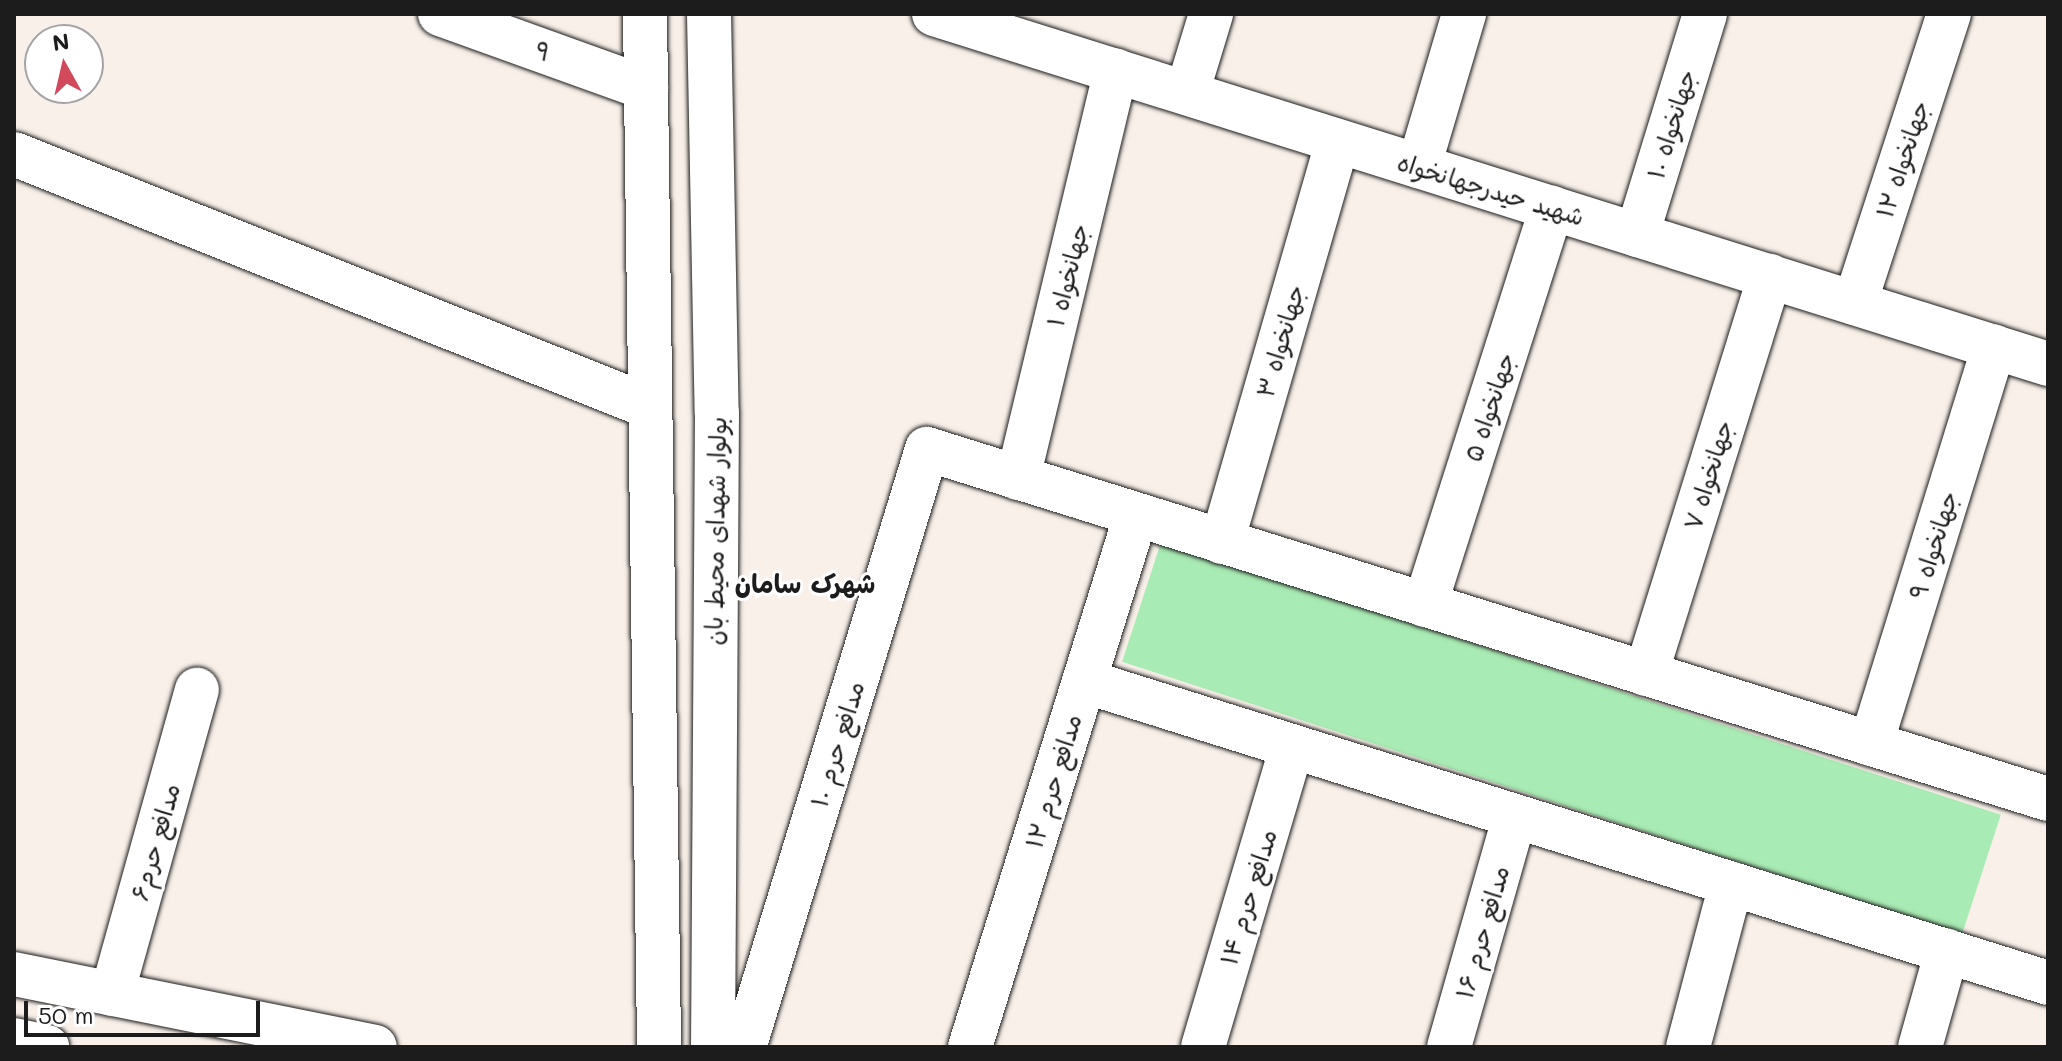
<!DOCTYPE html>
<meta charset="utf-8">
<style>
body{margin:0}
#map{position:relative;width:2062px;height:1061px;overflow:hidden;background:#f9f0e9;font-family:Mali,"Playpen Sans Arabic",sans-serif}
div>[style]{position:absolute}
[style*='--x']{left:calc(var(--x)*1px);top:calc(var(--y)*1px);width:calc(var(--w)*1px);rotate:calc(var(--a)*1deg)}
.green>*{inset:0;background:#a9ebb4;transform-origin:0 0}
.roads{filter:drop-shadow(0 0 2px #1c1c1c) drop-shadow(0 0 2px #1c1c1c)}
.minor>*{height:44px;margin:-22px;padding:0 22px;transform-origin:22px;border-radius:22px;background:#fff}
.major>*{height:44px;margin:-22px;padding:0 22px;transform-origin:22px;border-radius:22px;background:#fff}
span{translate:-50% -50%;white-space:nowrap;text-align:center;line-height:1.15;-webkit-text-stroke:6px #fff;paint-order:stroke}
.street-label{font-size:24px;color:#1c1c1c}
.neighbourhood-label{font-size:26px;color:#1c1c1c;font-weight:700}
.frame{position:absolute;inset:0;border:16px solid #1c1c1c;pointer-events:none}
.north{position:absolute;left:24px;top:24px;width:80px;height:80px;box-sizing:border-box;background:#fff;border:2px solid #a4a4a4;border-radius:50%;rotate:352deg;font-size:22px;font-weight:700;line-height:32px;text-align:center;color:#1c1c1c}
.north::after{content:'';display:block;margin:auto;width:28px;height:36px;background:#d1495b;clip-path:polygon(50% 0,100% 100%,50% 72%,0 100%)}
.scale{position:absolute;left:24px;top:1001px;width:236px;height:36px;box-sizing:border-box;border:4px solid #1c1c1c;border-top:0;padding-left:10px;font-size:24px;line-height:28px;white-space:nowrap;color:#1c1c1c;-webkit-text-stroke:6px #fff;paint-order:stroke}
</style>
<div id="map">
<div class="green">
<i style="left:1161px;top:542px;width:883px;height:126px;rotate:18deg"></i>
</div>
<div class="roads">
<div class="minor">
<i style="--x:440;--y:14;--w:219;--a:19.8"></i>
<i style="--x:645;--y:14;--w:1033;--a:89.22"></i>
<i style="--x:709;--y:14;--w:399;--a:88.9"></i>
<i style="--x:717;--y:413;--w:634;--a:90.36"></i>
<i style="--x:934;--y:14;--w:1168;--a:17.44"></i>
<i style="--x:1187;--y:93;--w:83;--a:-73.1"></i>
<i style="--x:14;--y:154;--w:684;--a:21.69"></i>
<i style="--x:1419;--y:166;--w:159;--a:-73.5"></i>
<i style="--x:1637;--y:235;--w:231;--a:-72.9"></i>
<i style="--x:1855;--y:303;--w:304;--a:-72"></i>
<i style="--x:1018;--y:478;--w:419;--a:-76.5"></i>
<i style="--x:1222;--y:542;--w:417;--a:-73.9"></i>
<i style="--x:1425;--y:605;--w:417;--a:-72.3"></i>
<i style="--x:1646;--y:674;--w:417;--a:-72.7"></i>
<i style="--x:1084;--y:681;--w:1010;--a:17.39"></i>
<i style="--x:1871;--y:744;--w:416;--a:-72.8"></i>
<i style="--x:112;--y:994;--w:316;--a:-74.4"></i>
<i style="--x:747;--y:1038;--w:616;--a:-73.01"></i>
<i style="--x:927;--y:449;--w:1174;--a:17.34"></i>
<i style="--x:970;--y:1047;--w:557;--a:-72.67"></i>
<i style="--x:1203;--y:1047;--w:313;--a:-73.5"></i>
<i style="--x:1449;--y:1047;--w:240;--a:-74.1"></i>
<i style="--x:1688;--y:1047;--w:169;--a:-75.2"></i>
<i style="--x:1920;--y:1047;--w:100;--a:-74.3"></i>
</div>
<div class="major">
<i style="--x:14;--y:974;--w:368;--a:11.4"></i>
<i style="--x:14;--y:1040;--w:34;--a:12"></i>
</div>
</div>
<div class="street-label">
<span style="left:543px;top:51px;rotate:20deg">۹</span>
<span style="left:1671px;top:124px;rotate:-73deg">جهانخواه ۱۰</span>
<span style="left:1902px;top:159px;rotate:-72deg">جهانخواه ۱۲</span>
<span style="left:1491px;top:189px;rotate:17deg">شهید حیدرجهانخواه</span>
<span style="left:1067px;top:275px;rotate:-76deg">جهانخواه ۱</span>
<span style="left:1280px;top:341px;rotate:-74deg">جهانخواه ۳</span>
<span style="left:1489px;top:407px;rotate:-72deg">جهانخواه ۵</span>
<span style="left:1708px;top:475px;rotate:-73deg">جهانخواه ۷</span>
<span style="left:715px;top:531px;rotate:-89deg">بولوار شهدای محیط بان</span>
<span style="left:1933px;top:545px;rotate:-73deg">جهانخواه ۹</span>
<span style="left:837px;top:744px;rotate:-73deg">مدافع حرم ۱۰</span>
<span style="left:1053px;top:781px;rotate:-73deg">مدافع حرم ۱۲</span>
<span style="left:155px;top:842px;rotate:-74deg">مدافع حرم۶</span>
<span style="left:1248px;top:897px;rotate:-73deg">مدافع حرم ۱۴</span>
<span style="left:1482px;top:932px;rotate:-74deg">مدافع حرم ۱۶</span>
</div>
<div class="neighbourhood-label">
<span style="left:805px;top:584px">شهرک سامان</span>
</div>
<div class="frame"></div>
<div class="north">N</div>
<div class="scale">50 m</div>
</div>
